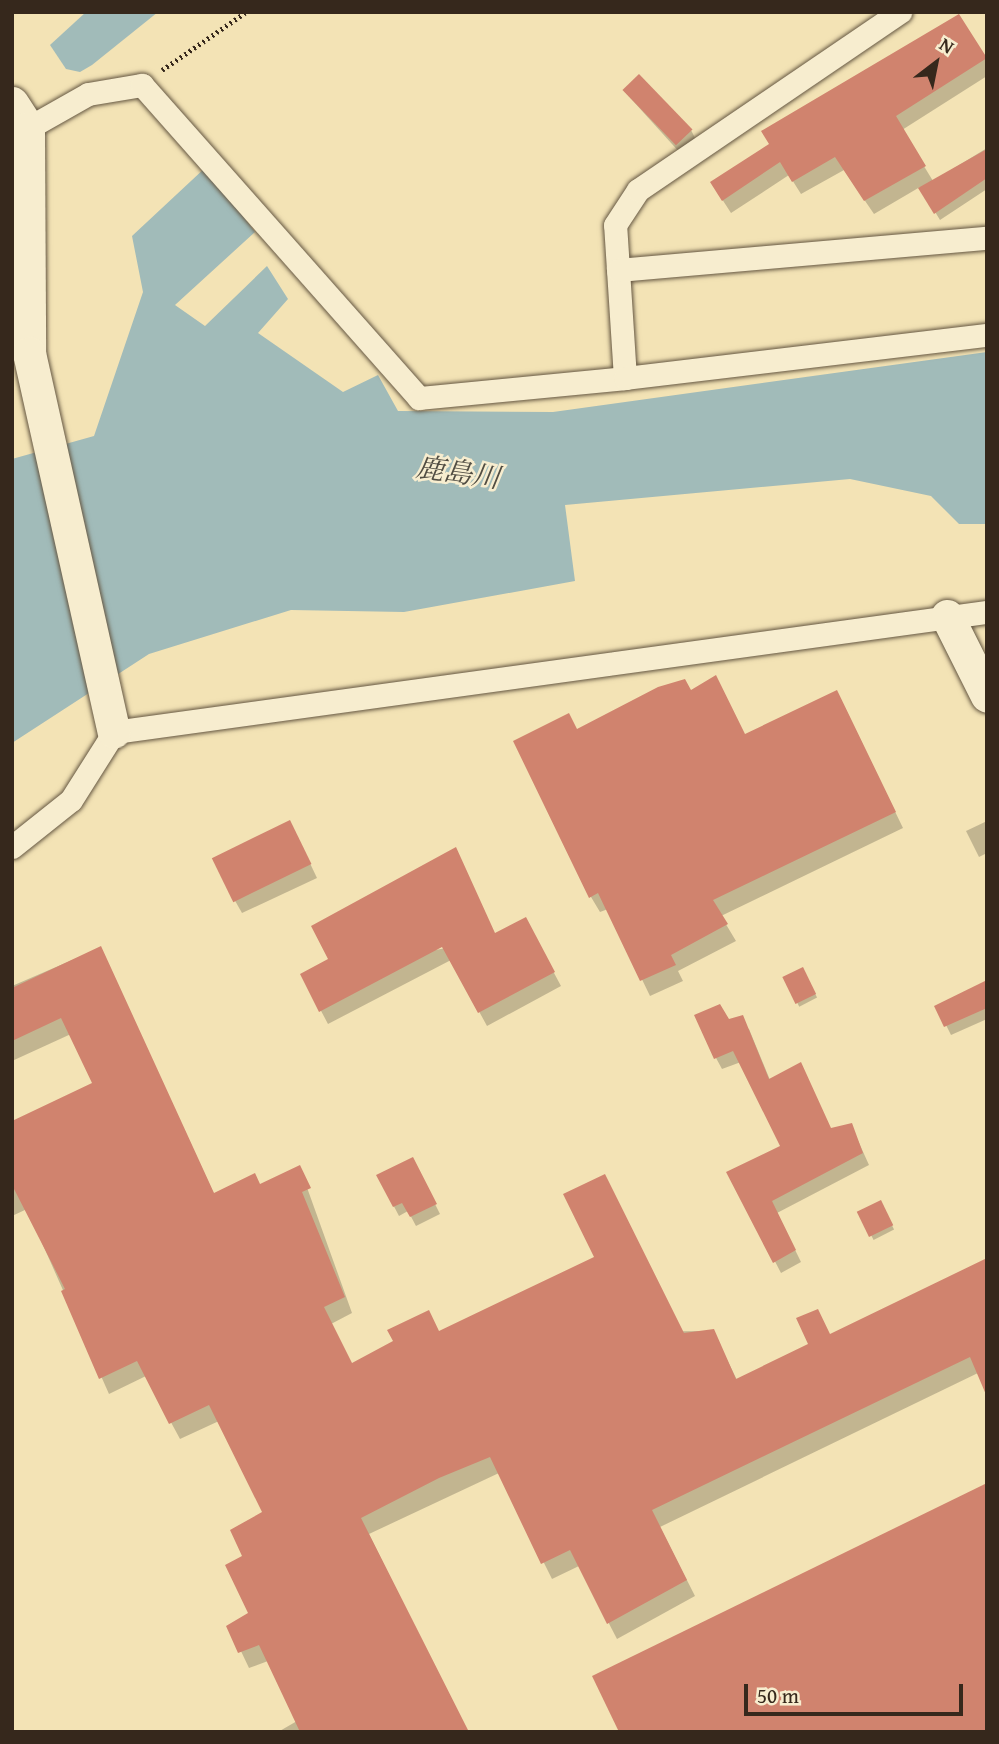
<!DOCTYPE html>
<meta charset="utf-8">
<style>
body{margin:0}
#map{position:relative;width:999px;height:1744px;overflow:hidden;background:#f3e3b5;font-family:"Gentium Book Plus","Noto Serif JP",serif}
div>[style]{position:absolute}
[style*='--x']{left:calc(var(--x)*1px);top:calc(var(--y)*1px);width:calc(var(--w)*1px);rotate:calc(var(--a)*1deg)}
.water>*{inset:0;background:#a1bbb9}
.shadow>*{inset:0;background:#0003;transform-origin:0 0}
.building>*{inset:0;background:#d0836e;transform-origin:0 0}
.path>*{height:4.5px;margin-top:-2.25px;transform-origin:0;background:repeating-linear-gradient(90deg,#36281c 0 2px,transparent 0 5.5px)}
.roads{filter:drop-shadow(0 0 2px #655742) drop-shadow(0 0 2px #655742)}
.street>*{height:23px;margin:-11.5px;padding:0 11.5px;transform-origin:11.5px;border-radius:11.5px;background:#f7edcf}
.secondary>*{height:33px;margin:-16.5px;padding:0 16.5px;transform-origin:16.5px;border-radius:16.5px;background:#f7edcf}
span{translate:-50% -50%;white-space:nowrap;text-align:center;line-height:1.15;-webkit-text-stroke:5px #f7edcf;paint-order:stroke}
.water-label{font-size:28px;color:#514d43;font-style:italic}
.frame{position:absolute;inset:0;border:14px solid #36281c;pointer-events:none}
.north{position:absolute;left:901px;top:28px;width:70px;height:70px;-webkit-text-stroke:5px #f7edcf;paint-order:stroke;rotate:32deg;font-size:19px;font-weight:700;line-height:28px;text-align:center;color:#36281c}
.north::after{content:'';display:block;margin:auto;width:24px;height:32px;background:#36281c;clip-path:polygon(50% 0,100% 100%,50% 72%,0 100%)}
.scale{position:absolute;left:744px;top:1684px;width:219px;height:32px;box-sizing:border-box;border:4px solid #36281c;border-top:0;padding-left:9px;font-size:21px;line-height:24px;white-space:nowrap;color:#36281c;-webkit-text-stroke:5px #f7edcf;paint-order:stroke}
</style>
<div id="map">
<div class="water">
<i style="clip-path:polygon(86px 12px,158px 12px,92px 65px,80px 72px,66px 69px,50px 45px)"></i>
<i style="clip-path:polygon(206px 167px,255px 232px,175px 305px,205px 326px,267px 266px,288px 299px,258px 333px,343px 392px,378px 375px,398px 411px,553px 412px,987px 352px,987px 524px,959px 524px,931px 496px,850px 479px,565px 505px,575px 581px,404px 612px,291px 610px,149px 654px,12px 743px,12px 459px,94px 436px,143px 292px,132px 236px)"></i>
</div>
<div class="shadow">
<i style="clip-path:polygon(958px 17px,987px 61px,987px 76px,902px 130px,933px 181px,987px 148px,987px 189px,940px 220px,920px 187px,874px 214px,844px 170px,801px 194px,789px 175px,731px 213px,720px 196px)"></i>
<i style="clip-path:polygon(624px 91px,691px 130px,696px 140px,681px 154px)"></i>
<i style="clip-path:polygon(691px 692px,745px 736px,845px 708px,903px 828px,721px 916px,736px 941px,678px 971px,683px 981px,650px 996px,608px 909px,600px 912px,591px 897px,577px 731px)"></i>
<i style="clip-path:polygon(987px 821px,987px 853px,979px 857px,966px 831px)"></i>
<i style="clip-path:polygon(297px 836px,317px 878px,242px 913px,234px 899px)"></i>
<i style="clip-path:polygon(532px 932px,561px 986px,487px 1026px,451px 960px,328px 1024px,302px 975px)"></i>
<i style="clip-path:polygon(100px 948px,214px 1194px,260px 1186px,300px 1168px,352px 1313px,331px 1324px,352px 1365px,440px 1333px,713px 1331px,737px 1380px,987px 1260px,978px 1373px,660px 1527px,695px 1596px,617px 1639px,579px 1566px,552px 1579px,499px 1473px,369px 1534px,466px 1732px,278px 1732px,297px 1721px,268px 1661px,249px 1668px,229px 1626px,250px 1614px,244px 1556px,265px 1513px,219px 1421px,180px 1439px,146px 1376px,109px 1394px,27px 1209px,12px 1216px,12px 1123px,95px 1084px,71px 1034px,12px 1061px,12px 986px)"></i>
<i style="left:803px;top:970px;width:31px;height:20px;rotate:63deg"></i>
<i style="clip-path:polygon(987px 982px,987px 1019px,951px 1035px,937px 1007px)"></i>
<i style="clip-path:polygon(728px 1021px,749px 1029px,770px 1080px,831px 1130px,851px 1125px,869px 1165px,777px 1213px,801px 1262px,781px 1273px,729px 1173px,782px 1147px,741px 1062px,722px 1069px,716px 1058px)"></i>
<i style="clip-path:polygon(417px 1168px,440px 1214px,416px 1226px,408px 1211px,399px 1216px,378px 1176px)"></i>
<i style="left:880px;top:1202px;width:31px;height:23px;rotate:63deg"></i>
</div>
<div class="building">
<i style="clip-path:polygon(959px 14px,987px 58px,896px 116px,926px 166px,864px 201px,835px 157px,792px 182px,780px 162px,722px 201px,710px 182px,769px 144px,761px 131px)"></i>
<i style="left:639px;top:74px;width:77px;height:23px;rotate:46deg"></i>
<i style="clip-path:polygon(987px 149px,987px 178px,934px 214px,918px 188px)"></i>
<i style="clip-path:polygon(716px 675px,745px 734px,837px 690px,896px 812px,713px 900px,728px 924px,671px 955px,676px 965px,640px 981px,598px 893px,589px 898px,513px 741px,569px 713px,577px 729px,658px 687px,685px 679px,691px 690px)"></i>
<i style="left:290px;top:820px;width:49px;height:87px;rotate:64deg"></i>
<i style="clip-path:polygon(456px 847px,495px 933px,526px 917px,555px 972px,478px 1013px,442px 947px,319px 1012px,300px 974px,328px 959px,311px 926px)"></i>
<i style="clip-path:polygon(101px 946px,214px 1193px,255px 1173px,260px 1184px,300px 1165px,311px 1188px,302px 1192px,345px 1297px,324px 1307px,352px 1363px,393px 1341px,387px 1330px,429px 1310px,439px 1331px,594px 1257px,563px 1194px,605px 1174px,684px 1333px,714px 1329px,736px 1379px,808px 1344px,796px 1318px,818px 1309px,830px 1334px,987px 1258px,987px 1397px,970px 1357px,652px 1510px,687px 1580px,607px 1624px,570px 1550px,541px 1564px,490px 1457px,439px 1478px,361px 1518px,469px 1732px,300px 1732px,259px 1645px,238px 1653px,226px 1626px,248px 1613px,225px 1565px,242px 1556px,230px 1530px,262px 1512px,209px 1405px,169px 1424px,137px 1361px,99px 1379px,61px 1291px,65px 1289px,12px 1185px,12px 1121px,92px 1083px,61px 1018px,12px 1041px,12px 988px)"></i>
<i style="left:803px;top:967px;width:30px;height:23px;rotate:64deg"></i>
<i style="clip-path:polygon(987px 980px,987px 1008px,944px 1027px,934px 1006px)"></i>
<i style="clip-path:polygon(720px 1004px,729px 1019px,743px 1015px,769px 1079px,801px 1062px,831px 1128px,852px 1123px,863px 1153px,772px 1201px,796px 1250px,773px 1263px,726px 1172px,780px 1146px,733px 1051px,714px 1059px,694px 1015px)"></i>
<i style="clip-path:polygon(413px 1157px,437px 1204px,410px 1217px,402px 1203px,393px 1207px,376px 1175px)"></i>
<i style="left:881px;top:1200px;width:28px;height:27px;rotate:64deg"></i>
<i style="clip-path:polygon(987px 1483px,987px 1732px,619px 1732px,592px 1676px)"></i>
</div>
<div class="path">
<i style="--x:162;--y:70;--w:102;--a:-34.6"></i>
</div>
<div class="roads">
<div class="street">
<i style="--x:28;--y:128;--w:69;--a:-29.5"></i>
<i style="--x:88;--y:94;--w:55;--a:-9.5"></i>
<i style="--x:142;--y:85;--w:418;--a:48.5"></i>
<i style="--x:419;--y:398;--w:207;--a:-5.5"></i>
<i style="--x:625;--y:378;--w:153;--a:-93.7"></i>
<i style="--x:615;--y:225;--w:42;--a:-56.7"></i>
<i style="--x:638;--y:190;--w:317;--a:-34.2"></i>
<i style="--x:618;--y:270;--w:370;--a:-5"></i>
<i style="--x:625;--y:378;--w:365;--a:-6.8"></i>
<i style="--x:12;--y:847;--w:75;--a:-38.5"></i>
<i style="--x:71;--y:800;--w:80;--a:-57.7"></i>
<i style="--x:114;--y:732;--w:881;--a:-7.83"></i>
</div>
<div class="secondary">
<i style="--x:12;--y:103;--w:30;--a:57"></i>
<i style="--x:28;--y:128;--w:225;--a:89.7"></i>
<i style="--x:29;--y:353;--w:388;--a:77.4"></i>
<i style="--x:947;--y:616;--w:89;--a:63.4"></i>
</div>
</div>
<div class="water-label">
<span style="left:458px;top:472px;rotate:8deg">鹿島川</span>
</div>
<div class="frame"></div>
<div class="north">N</div>
<div class="scale">50 m</div>
</div>
